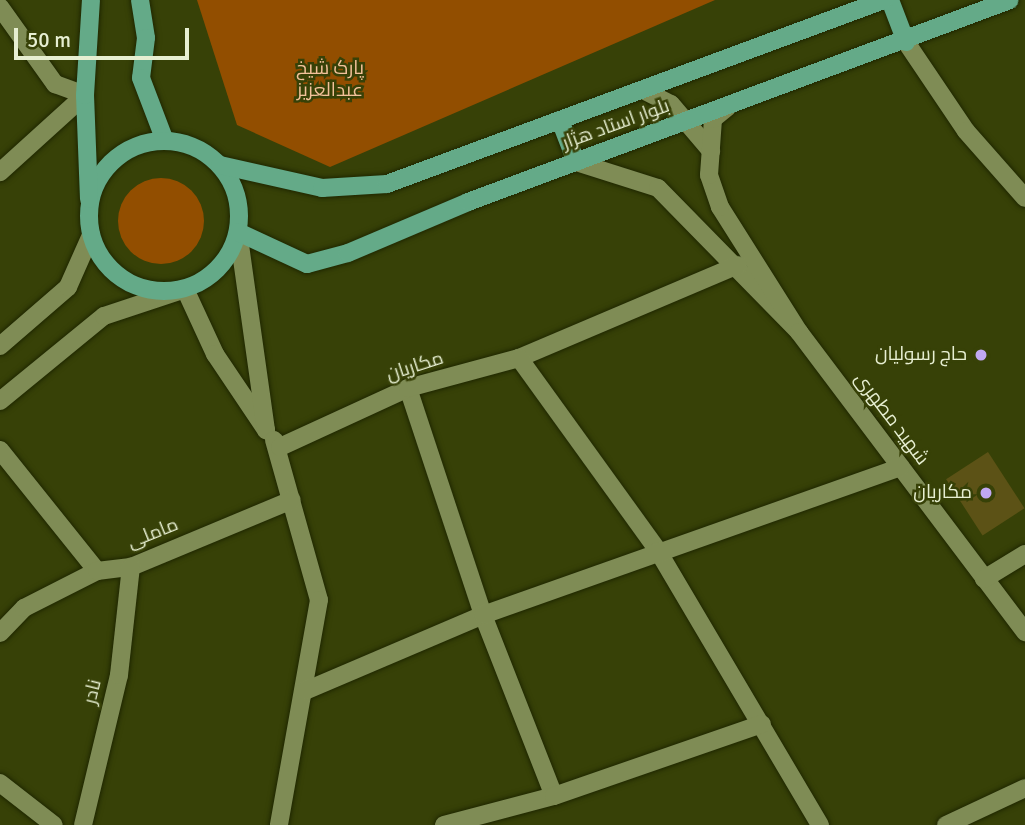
<!DOCTYPE html>
<meta charset="utf-8">
<style>
body{margin:0}
#map{position:relative;width:1025px;height:825px;overflow:hidden;background:#374107;font-family:Signika,Cairo,sans-serif}
div>[style]{position:absolute}
[style*='--x']{left:calc(var(--x)*1px);top:calc(var(--y)*1px);width:calc(var(--w)*1px);rotate:calc(var(--a)*1deg)}
.green>*{inset:0;background:#924e00}
.round{border-radius:50%}
.building>*{inset:0;background:#5c5216;transform-origin:0 0}
.roads{filter:drop-shadow(0 0 2px #1f2700) drop-shadow(0 0 2px #1f2700)}
.minor>*{height:18px;margin:-9px;padding:0 9px;transform-origin:9px;border-radius:9px;background:#7f8c55}
.major>*{height:18px;margin:-9px;padding:0 9px;transform-origin:9px;border-radius:9px;background:#64aa88}
.major>.ring{margin:-9px;padding:0;box-sizing:content-box;background:none;border:18px solid #64aa88;border-radius:50%}
.dots>*{width:19px;height:19px;translate:-50% -50%;box-sizing:border-box;border:4px solid #374107;border-radius:50%}
span{translate:-50% -50%;white-space:nowrap;text-align:center;line-height:1.15;-webkit-text-stroke:5px #374107;paint-order:stroke}
.park-label{font-size:19px;color:#f3c19a}
.street-label{font-size:19px;color:#e7efd2}
.poi-label{font-size:19px;color:#e7efd2}
.right{translate:-100% -50%;text-align:right}
.scale{position:absolute;left:14px;top:28px;width:175px;height:32px;box-sizing:border-box;border:4px solid #e7efd2;border-top:0;padding-left:9px;font-size:21px;line-height:24px;white-space:nowrap;color:#e7efd2;-webkit-text-stroke:5px #374107;paint-order:stroke}
</style>
<div id="map">
<div class="green">
<i style="clip-path:polygon(197px 0,715px 0,330px 167px,237px 125px)"></i>
<i class="round" style="left:118px;top:178px;width:86px;height:86px"></i>
</div>
<div class="building">
<i style="left:988px;top:452px;width:67px;height:50px;rotate:57deg"></i>
</div>
<div class="roads">
<div class="minor">
<i style="--x:0;--y:7;--w:95;--a:54.5"></i>
<i style="--x:55;--y:84;--w:32;--a:20"></i>
<i style="--x:85;--y:95;--w:115;--a:137.8"></i>
<i style="--x:906;--y:42;--w:107;--a:56"></i>
<i style="--x:966;--y:131;--w:89;--a:48.6"></i>
<i style="--x:643;--y:90;--w:31;--a:27"></i>
<i style="--x:671;--y:104;--w:62;--a:49.6"></i>
<i style="--x:576;--y:162;--w:86;--a:17.6"></i>
<i style="--x:658;--y:188;--w:202;--a:45.6"></i>
<i style="--x:799;--y:332;--w:148;--a:-122.3"></i>
<i style="--x:720;--y:207;--w:34;--a:-109"></i>
<i style="--x:709;--y:175;--w:56;--a:-85.9"></i>
<i style="--x:713;--y:119;--w:19;--a:-39"></i>
<i style="--x:799;--y:332;--w:376;--a:53"></i>
<i style="--x:0;--y:346;--w:90;--a:-40.9"></i>
<i style="--x:68;--y:287;--w:57;--a:-66.1"></i>
<i style="--x:519;--y:358;--w:238;--a:-23"></i>
<i style="--x:408;--y:388;--w:239;--a:71.7"></i>
<i style="--x:483;--y:615;--w:194;--a:68.6"></i>
<i style="--x:0;--y:401;--w:134;--a:-39.3"></i>
<i style="--x:104;--y:316;--w:85;--a:-18.4"></i>
<i style="--x:185;--y:289;--w:72;--a:65.2"></i>
<i style="--x:215;--y:354;--w:92;--a:56.1"></i>
<i style="--x:266;--y:430;--w:200;--a:-98"></i>
<i style="--x:274;--y:440;--w:166;--a:74.3"></i>
<i style="--x:319;--y:600;--w:229;--a:100.1"></i>
<i style="--x:280;--y:447;--w:141;--a:-24.7"></i>
<i style="--x:408;--y:388;--w:115;--a:-15.1"></i>
<i style="--x:519;--y:358;--w:238;--a:54.2"></i>
<i style="--x:658;--y:551;--w:318;--a:59.4"></i>
<i style="--x:0;--y:450;--w:155;--a:51.3"></i>
<i style="--x:984;--y:579;--w:48;--a:-31.4"></i>
<i style="--x:0;--y:633;--w:35;--a:-46"></i>
<i style="--x:24;--y:608;--w:82;--a:-26.9"></i>
<i style="--x:97;--y:571;--w:34;--a:-7"></i>
<i style="--x:131;--y:567;--w:174;--a:-22.6"></i>
<i style="--x:305;--y:691;--w:194;--a:-23.1"></i>
<i style="--x:483;--y:615;--w:443;--a:-19.5"></i>
<i style="--x:0;--y:783;--w:68;--a:37.9"></i>
<i style="--x:83;--y:825;--w:154;--a:-76.5"></i>
<i style="--x:119;--y:675;--w:109;--a:-83.7"></i>
<i style="--x:444;--y:825;--w:114;--a:-14.8"></i>
<i style="--x:554;--y:796;--w:220;--a:-19.1"></i>
<i style="--x:946;--y:825;--w:87;--a:-25.1"></i>
</div>
<div class="major">
<i style="--x:140;--y:0;--w:38;--a:81"></i>
<i style="--x:146;--y:38;--w:40;--a:97.1"></i>
<i style="--x:141;--y:78;--w:67;--a:69.1"></i>
<i style="--x:890;--y:0;--w:45;--a:69.1"></i>
<i style="--x:560;--y:120;--w:45;--a:69.1"></i>
<i class="ring" style="left:89px;top:141px;width:132px;height:132px"></i>
<i style="--x:220;--y:165;--w:105;--a:12.7"></i>
<i style="--x:322;--y:188;--w:65;--a:-3.5"></i>
<i style="--x:387;--y:184;--w:530;--a:-20.32"></i>
<i style="--x:89;--y:199;--w:104;--a:-92.2"></i>
<i style="--x:85;--y:95;--w:95;--a:-86.4"></i>
<i style="--x:238;--y:232;--w:76;--a:24.9"></i>
<i style="--x:307;--y:264;--w:42;--a:-15"></i>
<i style="--x:348;--y:253;--w:130;--a:-23"></i>
<i style="--x:468;--y:202;--w:578;--a:-20.44"></i>
</div>
</div>
<div class="dots">
<i style="left:981px;top:355px;background:#c1a8f3"></i>
<i style="left:986px;top:493px;background:#c1a8f3"></i>
</div>
<div class="park-label">
<span style="left:330px;top:80px">پارک شیخ<br>عبدالعزیز</span>
</div>
<div class="street-label">
<span style="left:616px;top:125px;rotate:-20deg">بلوار استاد هژار</span>
<span style="left:415px;top:367px;rotate:-18deg">مکاریان</span>
<span style="left:891px;top:419px;rotate:53deg">شهید مطهری</span>
<span style="left:153px;top:534px;rotate:-22deg">ماملی</span>
<span style="left:93px;top:692px;rotate:-76deg">نادر</span>
</div>
<div class="poi-label">
<span class="right" style="left:967px;top:355px">حاج رسولیان</span>
<span class="right" style="left:972px;top:493px">مکاریان</span>
</div>
<div class="scale">50 m</div>
</div>
